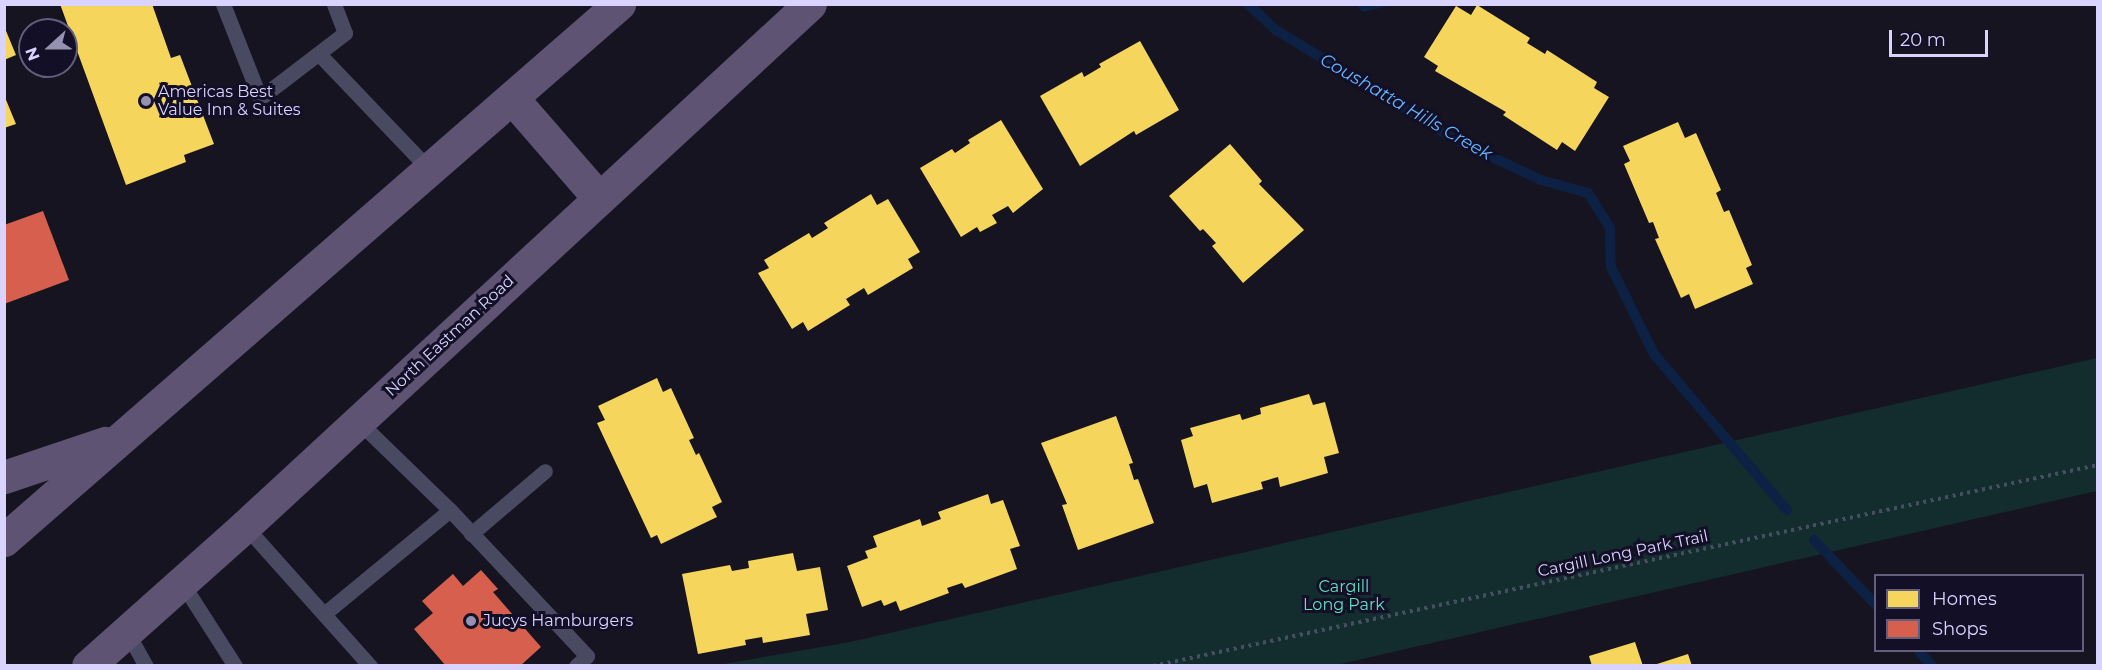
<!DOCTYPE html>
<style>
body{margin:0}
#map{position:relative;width:2102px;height:670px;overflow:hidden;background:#161421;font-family:Montserrat,sans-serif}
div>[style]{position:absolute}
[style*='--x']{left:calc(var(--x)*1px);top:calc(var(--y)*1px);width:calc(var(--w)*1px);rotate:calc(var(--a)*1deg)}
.green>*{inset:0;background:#132c2d}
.water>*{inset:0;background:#0d2144}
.homes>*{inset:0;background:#f6d55c}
.shops>*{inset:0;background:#d6604d}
.stream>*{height:10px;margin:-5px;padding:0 5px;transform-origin:5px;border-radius:5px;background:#0d2144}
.path>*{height:4px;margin-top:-2px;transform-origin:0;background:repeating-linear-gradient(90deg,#44505f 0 3px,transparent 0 7.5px)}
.service>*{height:15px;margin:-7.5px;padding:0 7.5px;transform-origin:7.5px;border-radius:7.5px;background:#4a4962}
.primary>*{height:33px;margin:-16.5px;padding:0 16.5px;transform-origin:16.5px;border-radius:16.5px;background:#5e5373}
.dots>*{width:16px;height:16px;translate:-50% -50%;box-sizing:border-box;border:3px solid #130f26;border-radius:50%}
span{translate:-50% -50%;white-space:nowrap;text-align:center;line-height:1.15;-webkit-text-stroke:6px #130f26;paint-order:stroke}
.poi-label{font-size:16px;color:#d9d4ff}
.left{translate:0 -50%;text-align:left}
.street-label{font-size:16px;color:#d9d4ff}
.park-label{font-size:16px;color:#5fe0c0}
.water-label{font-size:18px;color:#62b6ff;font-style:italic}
.frame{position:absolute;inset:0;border:6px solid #d9d4ff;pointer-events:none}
.legend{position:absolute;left:1874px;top:574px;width:210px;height:78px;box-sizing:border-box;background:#130f26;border:2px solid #625e7d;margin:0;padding:8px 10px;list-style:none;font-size:18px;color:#d9d4ff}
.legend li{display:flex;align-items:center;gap:12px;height:30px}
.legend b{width:30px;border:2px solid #625e7d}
.north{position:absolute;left:18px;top:18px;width:60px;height:60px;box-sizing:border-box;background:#130f26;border:2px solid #625e7d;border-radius:50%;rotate:249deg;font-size:16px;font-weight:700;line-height:24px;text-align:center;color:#d9d4ff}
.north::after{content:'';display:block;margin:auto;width:21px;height:27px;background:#9591b1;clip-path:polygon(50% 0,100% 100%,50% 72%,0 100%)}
.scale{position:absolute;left:1889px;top:30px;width:99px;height:27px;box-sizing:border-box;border:3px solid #d9d4ff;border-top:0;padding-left:8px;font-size:18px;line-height:21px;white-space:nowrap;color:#d9d4ff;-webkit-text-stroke:4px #130f26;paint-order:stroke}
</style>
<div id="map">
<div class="green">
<i style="clip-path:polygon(2097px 358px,2097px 491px,1336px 665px,718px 665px,850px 642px)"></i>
</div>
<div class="water">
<i style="clip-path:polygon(1356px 5px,1393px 5px,1363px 12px)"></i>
</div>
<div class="homes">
<i style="clip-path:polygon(60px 4px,152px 4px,171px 58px,180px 55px,214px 144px,184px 155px,186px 162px,126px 185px)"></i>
<i style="clip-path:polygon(1477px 5px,1530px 38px,1527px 43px,1545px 54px,1547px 50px,1597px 82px,1594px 88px,1609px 97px,1575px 151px,1562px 142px,1557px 150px,1503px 115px,1506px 112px,1435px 71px,1438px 66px,1424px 57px,1456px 6px,1471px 15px)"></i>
<i style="clip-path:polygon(4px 26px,16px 55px,4px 60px)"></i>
<i style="clip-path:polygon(1140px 41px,1179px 110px,1136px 135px,1134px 131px,1080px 166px,1040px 96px,1082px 72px,1084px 77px,1101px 67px,1099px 64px)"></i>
<i style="clip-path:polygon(4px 95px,16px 124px,4px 128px)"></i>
<i style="clip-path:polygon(1001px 120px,1043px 189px,1013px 213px,1008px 206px,992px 215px,997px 223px,980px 232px,977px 227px,961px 237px,920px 168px,952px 149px,955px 153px,970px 143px,968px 140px)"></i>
<i style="clip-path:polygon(1678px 122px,1685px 138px,1696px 133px,1721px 190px,1716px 193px,1724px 212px,1729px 210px,1752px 265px,1746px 268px,1753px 284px,1695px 309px,1689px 294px,1681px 298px,1655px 239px,1659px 238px,1653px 222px,1649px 223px,1624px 164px,1630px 161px,1623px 146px)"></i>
<i style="clip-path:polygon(1230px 144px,1262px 181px,1259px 184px,1304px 230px,1243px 283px,1212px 246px,1216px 243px,1203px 229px,1200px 231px,1169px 196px)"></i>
<i style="clip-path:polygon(871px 194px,877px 205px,888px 199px,920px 252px,908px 259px,913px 268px,868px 295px,864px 288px,846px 299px,850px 305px,808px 331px,803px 322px,792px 329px,758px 273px,769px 268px,764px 260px,809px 233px,812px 238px,828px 228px,824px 223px)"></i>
<i style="clip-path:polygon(657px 378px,663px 392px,671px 388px,694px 438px,689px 440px,696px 455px,699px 453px,722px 502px,712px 507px,717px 517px,661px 544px,657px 535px,651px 538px,597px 423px,605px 420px,598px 406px)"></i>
<i style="clip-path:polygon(1309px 394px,1313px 405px,1325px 402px,1339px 453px,1324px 457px,1328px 473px,1280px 487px,1278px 477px,1261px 482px,1263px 489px,1212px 503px,1207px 484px,1194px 488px,1181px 440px,1193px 436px,1190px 428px,1240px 414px,1242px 420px,1261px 414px,1260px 408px)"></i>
<i style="clip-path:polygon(1116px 416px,1133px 463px,1129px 464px,1134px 480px,1138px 479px,1154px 523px,1078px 550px,1062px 505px,1067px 504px,1041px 443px)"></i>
<i style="clip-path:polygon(988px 494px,991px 504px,1003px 500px,1020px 546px,1010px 549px,1017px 569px,965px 588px,962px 583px,947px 588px,949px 593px,900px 611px,896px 601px,884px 606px,881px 600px,862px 607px,847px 566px,868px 558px,865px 551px,877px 547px,873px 536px,920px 519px,922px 526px,941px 519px,938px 512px)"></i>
<i style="clip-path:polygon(793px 553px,797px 571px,820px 567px,828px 610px,806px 614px,810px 635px,763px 643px,762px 637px,745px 640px,746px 645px,698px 654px,682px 574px,730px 565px,732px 571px,749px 568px,748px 561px)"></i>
<i style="clip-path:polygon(1635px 642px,1643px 666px,1592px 666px,1589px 656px)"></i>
<i style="clip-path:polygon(1688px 654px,1692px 666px,1654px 666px,1654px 665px)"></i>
</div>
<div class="shops">
<i style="clip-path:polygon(43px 211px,69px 280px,4px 304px,4px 225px)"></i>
<i style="clip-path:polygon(481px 570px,498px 589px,493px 592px,541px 647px,520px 666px,446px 666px,414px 629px,433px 613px,422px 601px,453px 574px,463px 586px)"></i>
</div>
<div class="stream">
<i style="--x:1248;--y:4;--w:38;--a:43"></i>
<i style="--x:1276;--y:30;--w:211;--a:31.4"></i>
<i style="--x:1456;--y:140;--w:94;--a:25.2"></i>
<i style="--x:1541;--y:180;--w:49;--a:15.5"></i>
<i style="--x:1588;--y:193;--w:41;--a:57.8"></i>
<i style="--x:1610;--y:228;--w:39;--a:89"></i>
<i style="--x:1611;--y:267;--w:97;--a:63.7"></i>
<i style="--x:1654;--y:354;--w:205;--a:49.6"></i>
<i style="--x:1814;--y:540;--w:90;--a:46.4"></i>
<i style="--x:1918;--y:650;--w:21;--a:49"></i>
</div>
<div class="path">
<i style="--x:1153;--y:666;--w:966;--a:-12.01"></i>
</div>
<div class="service">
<i style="--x:223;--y:4;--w:101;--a:68.5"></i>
<i style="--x:260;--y:98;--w:107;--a:-37.4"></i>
<i style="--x:345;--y:33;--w:31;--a:-111"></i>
<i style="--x:319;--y:54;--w:159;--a:46.3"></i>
<i style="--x:358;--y:421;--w:128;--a:44.1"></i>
<i style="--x:450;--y:510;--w:200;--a:46.8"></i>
<i style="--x:587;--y:656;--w:15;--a:138"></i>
<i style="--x:245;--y:526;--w:188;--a:48.2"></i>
<i style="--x:471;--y:534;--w:97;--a:-40.4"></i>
<i style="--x:182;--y:583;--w:98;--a:57.4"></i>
<i style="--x:324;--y:614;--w:163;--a:-39.5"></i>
<i style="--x:127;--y:632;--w:39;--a:61"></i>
</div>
<div class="primary">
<i style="--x:512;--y:98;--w:133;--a:49"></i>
<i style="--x:4;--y:477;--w:107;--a:-18.6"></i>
<i style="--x:4;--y:540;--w:816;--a:-41.07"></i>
<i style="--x:88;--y:666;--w:210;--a:-41.7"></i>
<i style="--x:245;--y:526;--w:769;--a:-42.73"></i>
</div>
<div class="dots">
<i style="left:146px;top:101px;background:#9591b1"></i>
<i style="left:471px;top:621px;background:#9591b1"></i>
</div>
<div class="poi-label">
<span class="left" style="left:158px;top:101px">Americas Best<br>Value Inn &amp; Suites</span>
<span class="left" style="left:483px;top:621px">Jucys Hamburgers</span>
</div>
<div class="street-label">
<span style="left:450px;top:336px;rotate:-43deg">North Eastman Road</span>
<span style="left:1623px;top:554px;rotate:-12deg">Cargill Long Park Trail</span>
</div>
<div class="park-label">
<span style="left:1344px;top:596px">Cargill<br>Long Park</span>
</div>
<div class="water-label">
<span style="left:1406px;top:107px;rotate:30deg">Coushatta Hills Creek</span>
</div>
<div class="frame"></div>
<ul class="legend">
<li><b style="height:16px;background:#f6d55c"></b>Homes</li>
<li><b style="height:16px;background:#d6604d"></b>Shops</li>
</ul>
<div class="north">N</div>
<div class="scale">20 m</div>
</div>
